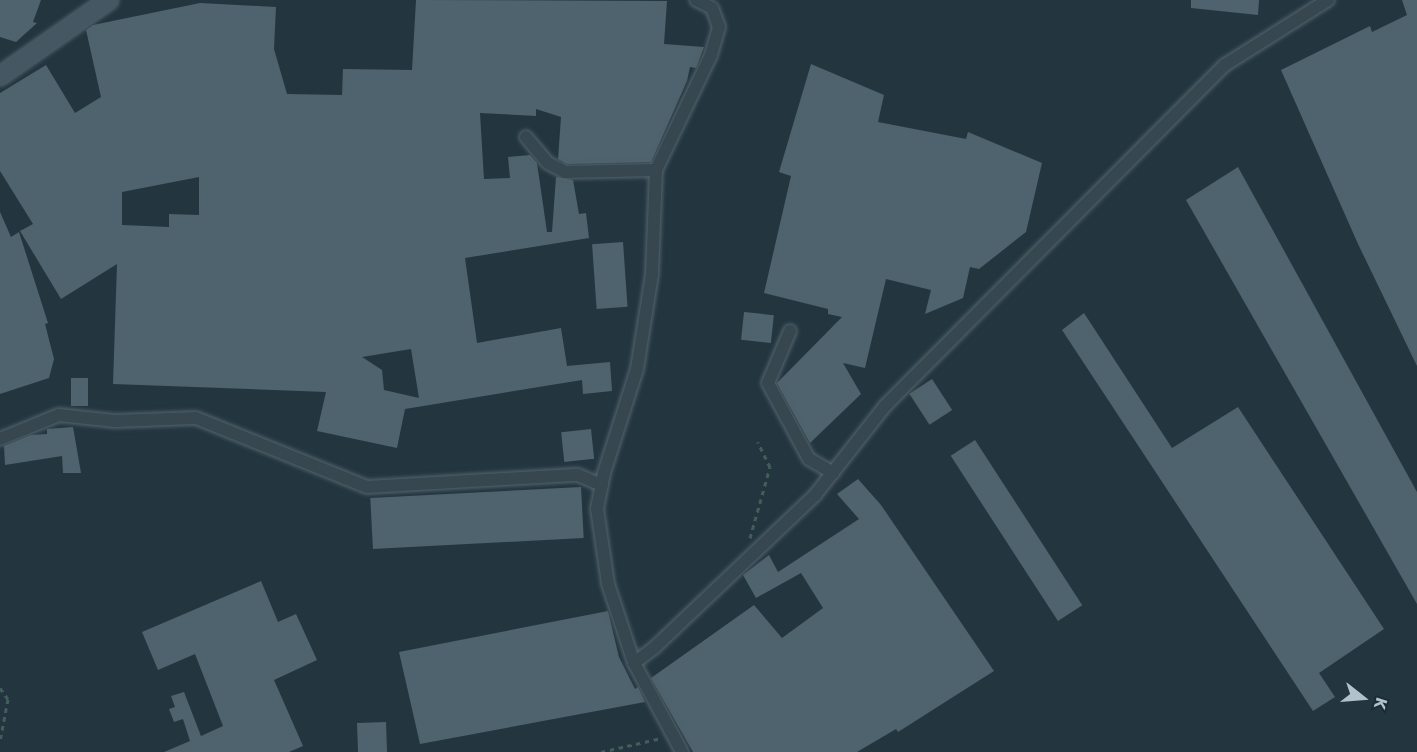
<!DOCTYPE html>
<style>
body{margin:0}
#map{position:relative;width:1417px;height:752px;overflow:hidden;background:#233640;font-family:Jost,sans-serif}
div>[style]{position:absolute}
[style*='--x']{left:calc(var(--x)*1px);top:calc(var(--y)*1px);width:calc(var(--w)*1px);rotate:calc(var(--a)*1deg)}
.building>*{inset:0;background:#4e636d;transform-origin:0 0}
.path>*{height:3px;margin-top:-1.5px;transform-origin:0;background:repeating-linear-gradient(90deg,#435d5a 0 4.5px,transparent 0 9px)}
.roads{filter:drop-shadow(0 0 2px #55646d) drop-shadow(0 0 2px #55646d)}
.street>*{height:12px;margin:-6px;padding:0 6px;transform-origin:6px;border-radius:6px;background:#374750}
.secondary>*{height:18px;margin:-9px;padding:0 9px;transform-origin:9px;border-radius:9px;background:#455763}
span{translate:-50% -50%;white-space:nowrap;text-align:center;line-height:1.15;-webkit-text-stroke:5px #1c2c35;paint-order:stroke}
.north{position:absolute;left:1333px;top:668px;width:60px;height:60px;-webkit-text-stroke:4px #1c2c35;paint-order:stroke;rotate:107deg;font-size:16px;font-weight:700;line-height:24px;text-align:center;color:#b3c1ca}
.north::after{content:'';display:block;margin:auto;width:21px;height:27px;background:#b3c1ca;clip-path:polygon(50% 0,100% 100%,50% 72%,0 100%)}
</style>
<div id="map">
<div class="building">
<i style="clip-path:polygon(0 0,41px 0,33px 22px,37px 23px,16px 42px,0 37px)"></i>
<i style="clip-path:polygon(evenodd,416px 0,667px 1px,664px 44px,704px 47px,696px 68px,690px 67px,687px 81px,651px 162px,567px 164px,558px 159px,561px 117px,536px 109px,536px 116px,480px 113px,484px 179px,510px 178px,508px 157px,530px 155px,537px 163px,547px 232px,552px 232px,556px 177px,573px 180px,579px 214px,586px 213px,589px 238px,465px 258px,477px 343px,561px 328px,567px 366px,610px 362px,612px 391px,583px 394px,582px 380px,405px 409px,397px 448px,317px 431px,326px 392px,113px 384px,117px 264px,61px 299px,20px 231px,33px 224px,0 171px,0 93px,46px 65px,75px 113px,101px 97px,86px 30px,93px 25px,200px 3px,276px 7px,274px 49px,287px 94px,342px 95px,343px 69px,412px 70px,416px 0,199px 177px,199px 215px,169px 214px,169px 227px,122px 225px,122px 192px,199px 177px,416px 0,411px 349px,419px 398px,384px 390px,382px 370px,362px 357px,411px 349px)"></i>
<i style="clip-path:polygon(1191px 0,1259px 0,1258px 15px,1191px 8px)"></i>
<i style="clip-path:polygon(1402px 0,1417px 0,1417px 366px,1358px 244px,1281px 70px,1370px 26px,1372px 32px,1407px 15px)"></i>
<i style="clip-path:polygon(811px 64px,884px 95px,878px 122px,966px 139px,968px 132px,1042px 163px,1026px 232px,979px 269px,970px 267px,963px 298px,925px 314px,931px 290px,886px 279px,865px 368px,843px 363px,861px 394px,810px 443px,777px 383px,842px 317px,828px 314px,828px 309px,764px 293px,791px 176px,779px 172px)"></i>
<i style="clip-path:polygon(1238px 167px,1417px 492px,1417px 604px,1186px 200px)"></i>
<i style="clip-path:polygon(0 212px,11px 237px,19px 232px,48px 323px,45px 324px,54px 359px,49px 378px,0 394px)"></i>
<i style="left:623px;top:242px;width:65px;height:31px;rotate:86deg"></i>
<i style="left:744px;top:312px;width:30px;height:28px;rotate:6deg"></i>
<i style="clip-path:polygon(1084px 313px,1172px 448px,1238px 407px,1384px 629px,1319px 673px,1335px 697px,1313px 711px,1062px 330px)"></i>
<i style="left:88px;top:378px;width:28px;height:17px;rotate:90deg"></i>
<i style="left:932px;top:379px;width:37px;height:27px;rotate:57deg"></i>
<i style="clip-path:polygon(73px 427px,81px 473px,63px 473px,62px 456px,5px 465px,4px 446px,31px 435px,47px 434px,47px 429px)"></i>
<i style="left:591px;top:429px;width:30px;height:30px;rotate:84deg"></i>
<i style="left:975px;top:440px;width:197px;height:29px;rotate:57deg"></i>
<i style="clip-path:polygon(858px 479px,881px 505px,994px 671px,898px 732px,896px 729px,857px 752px,693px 752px,651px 678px,754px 605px,782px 638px,823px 608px,801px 573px,756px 598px,743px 575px,769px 555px,778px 572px,859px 519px,837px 494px)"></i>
<i style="left:581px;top:487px;width:51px;height:211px;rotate:87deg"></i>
<i style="clip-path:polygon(261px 581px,278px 622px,296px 614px,317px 660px,274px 680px,303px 746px,289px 752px,164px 752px,190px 741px,183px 719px,174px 722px,169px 709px,175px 707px,171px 696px,184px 692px,201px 736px,223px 726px,195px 654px,158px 670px,142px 632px)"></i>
<i style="clip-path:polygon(608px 611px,619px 657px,635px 689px,638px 687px,645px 702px,420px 744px,399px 652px)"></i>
<i style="left:386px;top:722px;width:30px;height:29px;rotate:88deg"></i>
</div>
<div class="path">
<i style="--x:750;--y:538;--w:74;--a:-74.3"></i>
<i style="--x:770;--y:467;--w:28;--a:-116"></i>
<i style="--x:0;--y:688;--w:14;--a:54"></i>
<i style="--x:8;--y:699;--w:43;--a:100.8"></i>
<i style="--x:601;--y:752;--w:62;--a:-13.1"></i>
</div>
<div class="roads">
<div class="street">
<i style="--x:526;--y:137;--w:34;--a:50"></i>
<i style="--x:548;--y:163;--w:19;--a:28"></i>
<i style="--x:565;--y:172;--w:91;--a:-1.3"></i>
<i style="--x:790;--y:331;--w:56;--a:112.9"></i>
<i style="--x:768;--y:383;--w:86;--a:61.7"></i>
<i style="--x:809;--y:459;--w:28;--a:30"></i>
<i style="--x:0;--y:439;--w:64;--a:-22.1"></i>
<i style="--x:59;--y:415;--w:56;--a:6.1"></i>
<i style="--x:115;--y:421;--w:81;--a:-2.1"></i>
<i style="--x:196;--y:418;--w:184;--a:22"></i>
<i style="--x:367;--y:487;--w:211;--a:-3.3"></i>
<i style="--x:578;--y:475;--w:26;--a:23"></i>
<i style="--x:634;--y:663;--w:25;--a:-37"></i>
<i style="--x:654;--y:648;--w:222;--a:-43.5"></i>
<i style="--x:815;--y:495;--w:113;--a:-51.8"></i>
<i style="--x:885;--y:406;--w:482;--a:-45.1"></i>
<i style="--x:1225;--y:65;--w:122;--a:-32.3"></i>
<i style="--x:682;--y:752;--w:101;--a:-118.3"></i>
<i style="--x:634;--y:663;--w:83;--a:-108.2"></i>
<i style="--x:608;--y:584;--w:76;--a:-98.3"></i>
<i style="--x:597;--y:509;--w:37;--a:-79"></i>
<i style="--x:604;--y:473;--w:109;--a:-72.4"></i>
<i style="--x:637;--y:369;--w:96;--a:-81"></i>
<i style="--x:652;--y:274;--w:104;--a:-87.8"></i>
<i style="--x:656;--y:170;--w:127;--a:-64.4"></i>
<i style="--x:711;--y:55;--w:29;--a:-74"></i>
<i style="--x:719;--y:27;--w:20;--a:-110"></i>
<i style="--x:712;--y:8;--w:18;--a:-153"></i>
</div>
<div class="secondary">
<i style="--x:0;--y:76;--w:133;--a:-34.9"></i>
</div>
</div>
<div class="north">K</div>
</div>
